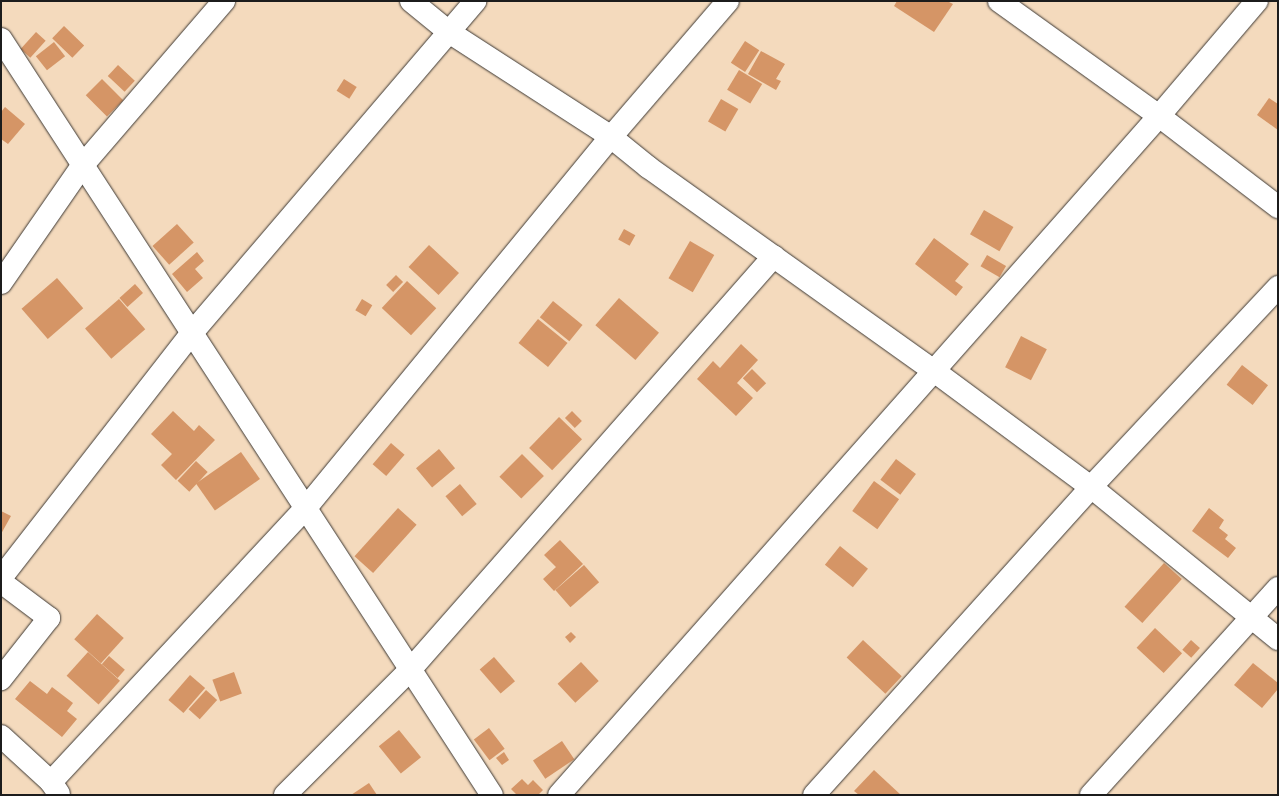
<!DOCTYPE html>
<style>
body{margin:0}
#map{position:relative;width:1279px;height:796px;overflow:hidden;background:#f4dabd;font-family:Itim,sans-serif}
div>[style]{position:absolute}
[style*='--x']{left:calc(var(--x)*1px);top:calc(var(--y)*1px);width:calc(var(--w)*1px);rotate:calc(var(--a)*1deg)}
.building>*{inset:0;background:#d59566;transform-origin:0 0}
.roads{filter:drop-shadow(0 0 1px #3c3834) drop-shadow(0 0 1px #3c3834)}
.minor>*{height:22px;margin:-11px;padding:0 11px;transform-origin:11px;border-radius:11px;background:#fff}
span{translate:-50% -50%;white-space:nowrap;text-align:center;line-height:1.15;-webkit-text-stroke:3.5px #fdfcf7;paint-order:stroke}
.frame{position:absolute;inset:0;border:2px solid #1c1c1c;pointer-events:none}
</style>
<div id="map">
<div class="building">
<i style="clip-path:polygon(897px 1px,947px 1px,953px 4px,934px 32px,894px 6px)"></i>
<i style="left:64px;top:26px;width:28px;height:17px;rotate:44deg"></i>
<i style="left:36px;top:32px;width:13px;height:23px;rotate:42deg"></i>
<i style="left:745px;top:41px;width:17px;height:26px;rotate:33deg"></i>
<i style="left:54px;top:42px;width:18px;height:23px;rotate:52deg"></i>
<i style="clip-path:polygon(761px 51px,785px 64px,776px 79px,781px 81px,776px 90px,748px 74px)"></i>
<i style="left:118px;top:65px;width:23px;height:15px;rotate:43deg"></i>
<i style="left:739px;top:70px;width:27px;height:23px;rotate:31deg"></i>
<i style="left:102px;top:79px;width:30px;height:23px;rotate:45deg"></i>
<i style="left:344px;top:79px;width:15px;height:14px;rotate:32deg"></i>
<i style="clip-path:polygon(1269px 98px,1278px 104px,1278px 130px,1257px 115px)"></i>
<i style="left:721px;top:99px;width:20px;height:26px;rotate:30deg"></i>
<i style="clip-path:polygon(5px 107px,25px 124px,8px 144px,1px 139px,1px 112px)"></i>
<i style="left:984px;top:210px;width:34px;height:28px;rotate:30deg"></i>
<i style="left:177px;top:224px;width:25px;height:33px;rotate:48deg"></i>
<i style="left:624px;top:229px;width:13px;height:12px;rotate:29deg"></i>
<i style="clip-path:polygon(934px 238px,969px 264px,955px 281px,963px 287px,956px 296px,915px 264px)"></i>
<i style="left:690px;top:241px;width:28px;height:43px;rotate:30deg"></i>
<i style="left:429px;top:245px;width:41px;height:30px;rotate:43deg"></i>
<i style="clip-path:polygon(197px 252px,204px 261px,195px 269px,203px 278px,187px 292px,172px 274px)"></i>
<i style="left:987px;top:255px;width:22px;height:13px;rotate:30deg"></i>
<i style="left:396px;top:275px;width:10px;height:14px;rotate:45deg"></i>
<i style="left:57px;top:278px;width:40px;height:47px;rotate:49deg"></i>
<i style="left:407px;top:281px;width:40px;height:37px;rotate:43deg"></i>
<i style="left:135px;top:284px;width:12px;height:21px;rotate:48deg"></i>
<i style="left:619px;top:298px;width:53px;height:36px;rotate:41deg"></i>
<i style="left:119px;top:299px;width:40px;height:45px;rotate:49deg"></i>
<i style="left:362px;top:299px;width:12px;height:13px;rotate:31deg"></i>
<i style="left:553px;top:301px;width:38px;height:21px;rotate:39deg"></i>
<i style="left:538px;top:319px;width:38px;height:31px;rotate:39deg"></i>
<i style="left:1021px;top:336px;width:29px;height:35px;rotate:27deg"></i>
<i style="clip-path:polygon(741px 344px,758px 360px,737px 383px,753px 398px,736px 416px,697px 379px,713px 361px,720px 368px)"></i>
<i style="left:1242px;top:365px;width:33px;height:25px;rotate:38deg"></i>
<i style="left:752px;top:369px;width:20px;height:13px;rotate:45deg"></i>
<i style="clip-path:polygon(173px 411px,194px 431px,199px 425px,215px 440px,176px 480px,161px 465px,172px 454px,151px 434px)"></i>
<i style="left:572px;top:411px;width:14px;height:10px;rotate:45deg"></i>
<i style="left:559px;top:417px;width:32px;height:43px;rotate:44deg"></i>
<i style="left:391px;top:443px;width:18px;height:28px;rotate:41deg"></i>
<i style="left:439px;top:449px;width:25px;height:30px;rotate:50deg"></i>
<i style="left:241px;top:452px;width:33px;height:55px;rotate:55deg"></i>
<i style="left:522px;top:454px;width:31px;height:32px;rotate:45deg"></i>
<i style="left:896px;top:459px;width:25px;height:26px;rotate:37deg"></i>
<i style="left:196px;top:461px;width:16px;height:27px;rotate:43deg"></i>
<i style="left:874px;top:481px;width:31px;height:37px;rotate:36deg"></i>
<i style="left:460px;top:484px;width:26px;height:19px;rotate:50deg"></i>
<i style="left:398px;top:508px;width:25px;height:65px;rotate:42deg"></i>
<i style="clip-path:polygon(1209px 508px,1224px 520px,1219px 528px,1228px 535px,1225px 539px,1236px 548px,1228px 558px,1192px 531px)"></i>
<i style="clip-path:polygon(1px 511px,11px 516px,1px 534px)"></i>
<i style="clip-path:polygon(560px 540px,583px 564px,554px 591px,543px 579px,556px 567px,544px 555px)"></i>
<i style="left:840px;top:546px;width:36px;height:24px;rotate:39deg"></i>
<i style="left:1164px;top:563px;width:24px;height:59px;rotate:42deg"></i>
<i style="left:584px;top:565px;width:23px;height:38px;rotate:49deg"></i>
<i style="left:97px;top:614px;width:36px;height:34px;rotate:42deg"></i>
<i style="left:1155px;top:628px;width:37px;height:27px;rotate:43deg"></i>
<i style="clip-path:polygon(571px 632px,576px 637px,570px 643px,565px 637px)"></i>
<i style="left:863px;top:640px;width:53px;height:24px;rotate:43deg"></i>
<i style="left:1191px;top:640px;width:12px;height:13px;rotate:42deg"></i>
<i style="left:88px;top:652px;width:43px;height:32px;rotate:42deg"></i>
<i style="left:109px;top:656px;width:21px;height:11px;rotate:41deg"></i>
<i style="left:494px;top:657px;width:32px;height:19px;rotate:49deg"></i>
<i style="left:581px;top:662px;width:26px;height:32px;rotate:47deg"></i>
<i style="clip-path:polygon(1253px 663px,1278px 683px,1278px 689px,1262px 708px,1234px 685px)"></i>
<i style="left:234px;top:672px;width:23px;height:23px;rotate:70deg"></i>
<i style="left:190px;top:675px;width:20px;height:33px;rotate:41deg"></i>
<i style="clip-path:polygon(30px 681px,47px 694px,52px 687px,73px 703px,67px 711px,77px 719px,62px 737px,15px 699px)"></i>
<i style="left:206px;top:690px;width:15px;height:26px;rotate:42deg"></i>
<i style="left:489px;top:728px;width:26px;height:19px;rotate:53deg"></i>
<i style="left:399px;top:730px;width:35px;height:26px;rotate:51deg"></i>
<i style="left:562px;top:741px;width:22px;height:35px;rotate:56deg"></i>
<i style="clip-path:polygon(504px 752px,509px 760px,502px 765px,496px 758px)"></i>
<i style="clip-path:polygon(874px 770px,901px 795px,859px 795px,854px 791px)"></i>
<i style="clip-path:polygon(522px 779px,528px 785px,533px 780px,543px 790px,538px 795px,517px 795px,511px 789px)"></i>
<i style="clip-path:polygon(369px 783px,377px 795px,351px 795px)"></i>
</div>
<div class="roads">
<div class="minor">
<i style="--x:411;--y:1;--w:49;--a:39.2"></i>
<i style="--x:449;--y:32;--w:193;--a:32.9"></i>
<i style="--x:611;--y:137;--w:48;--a:39"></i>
<i style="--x:648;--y:167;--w:351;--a:35.5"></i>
<i style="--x:934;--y:371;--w:195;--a:36.5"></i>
<i style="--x:1091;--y:487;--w:241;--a:39.1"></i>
<i style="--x:999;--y:1;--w:197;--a:35.7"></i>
<i style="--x:1159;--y:116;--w:150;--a:37.4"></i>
<i style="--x:1;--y:39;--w:901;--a:57"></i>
<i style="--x:1;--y:283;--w:142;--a:-55.3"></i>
<i style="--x:82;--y:166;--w:218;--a:-49.3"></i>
<i style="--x:1;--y:578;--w:309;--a:-52.1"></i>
<i style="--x:191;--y:334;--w:438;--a:-49.5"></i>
<i style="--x:1;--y:582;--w:60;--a:36.9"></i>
<i style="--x:49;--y:618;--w:78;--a:128.2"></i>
<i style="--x:1;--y:736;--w:68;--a:42.6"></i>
<i style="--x:51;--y:782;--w:14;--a:56"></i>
<i style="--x:51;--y:782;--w:373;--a:-47.1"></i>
<i style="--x:305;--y:509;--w:482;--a:-50.6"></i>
<i style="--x:611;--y:137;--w:179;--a:-49.3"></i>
<i style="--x:285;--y:795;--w:177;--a:-45"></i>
<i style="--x:410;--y:670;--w:551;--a:-48.68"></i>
<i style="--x:559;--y:795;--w:906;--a:-48.53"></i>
<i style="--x:1159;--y:116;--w:151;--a:-49.6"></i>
<i style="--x:814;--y:795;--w:414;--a:-48"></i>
<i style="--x:1091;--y:487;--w:274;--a:-46.9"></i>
<i style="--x:1091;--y:795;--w:279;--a:-47.9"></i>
</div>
</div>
<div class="frame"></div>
</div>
